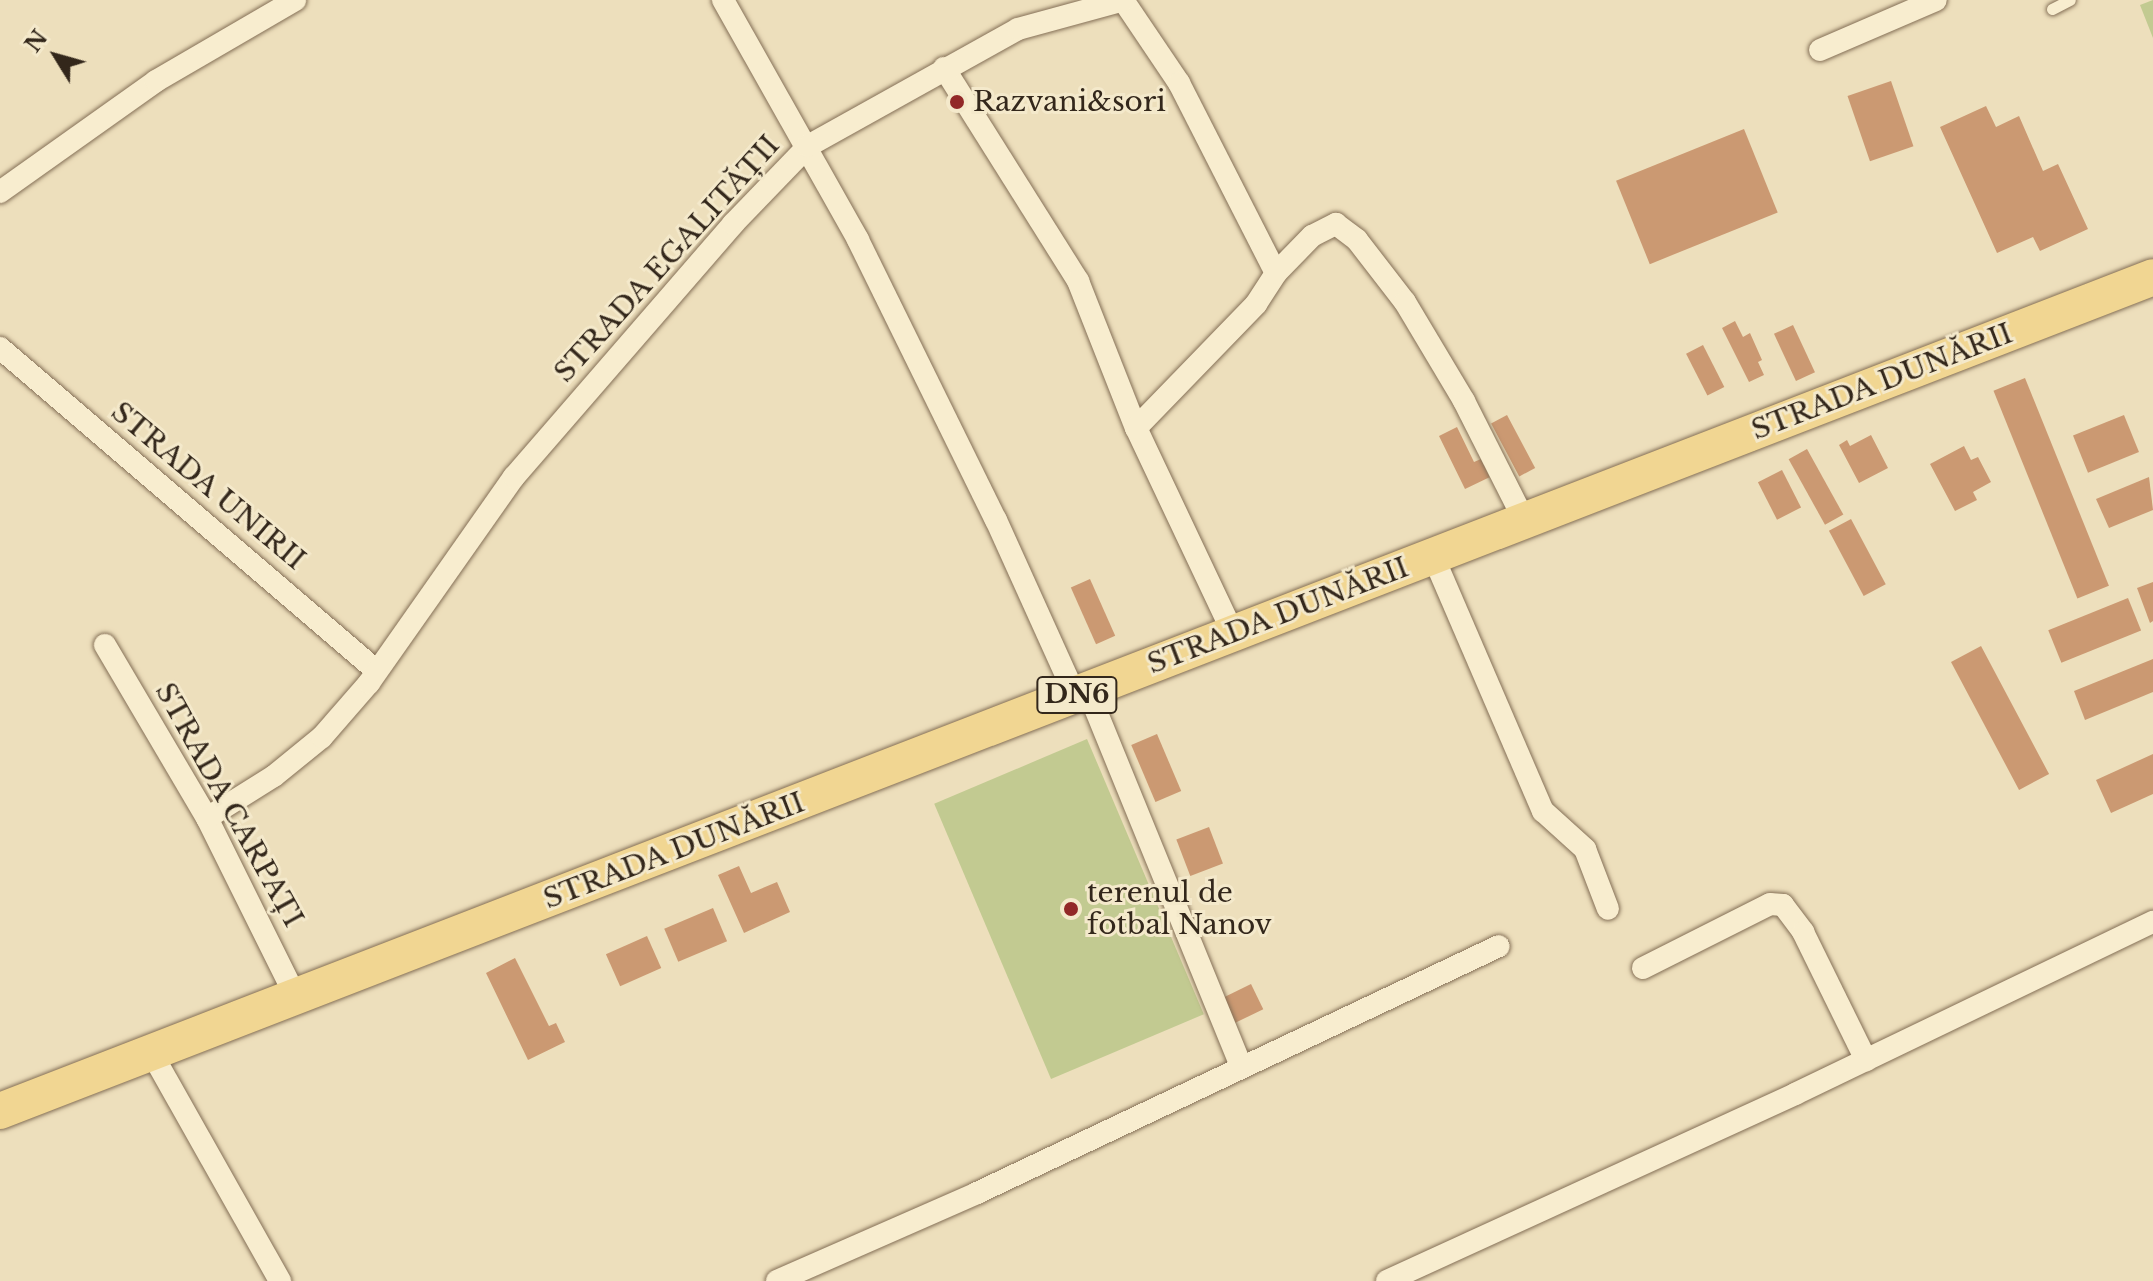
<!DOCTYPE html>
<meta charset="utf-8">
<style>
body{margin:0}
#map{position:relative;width:2153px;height:1281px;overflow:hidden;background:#eddfbc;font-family:"Libre Baskerville",serif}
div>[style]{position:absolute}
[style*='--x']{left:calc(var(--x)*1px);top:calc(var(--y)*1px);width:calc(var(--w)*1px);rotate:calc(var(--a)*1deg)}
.green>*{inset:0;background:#c2ca91;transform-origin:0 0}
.building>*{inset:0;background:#cb9972;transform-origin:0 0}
.roads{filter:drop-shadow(0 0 2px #846f56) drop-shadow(0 0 2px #846f56)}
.lane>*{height:11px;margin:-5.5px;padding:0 5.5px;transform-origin:5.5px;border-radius:5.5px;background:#f8edcf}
.street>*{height:22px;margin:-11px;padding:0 11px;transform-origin:11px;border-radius:11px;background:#f8edcf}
.primary>*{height:36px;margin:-18px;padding:0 18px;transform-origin:18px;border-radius:18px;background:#f1d692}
.dots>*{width:22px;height:22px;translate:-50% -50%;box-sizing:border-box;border:4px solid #f4e9cb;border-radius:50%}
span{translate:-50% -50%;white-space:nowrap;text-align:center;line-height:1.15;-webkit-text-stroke:6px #f4e9cb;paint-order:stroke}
.shield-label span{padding:2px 6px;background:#f4e9cb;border:2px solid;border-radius:6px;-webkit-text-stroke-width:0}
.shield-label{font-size:26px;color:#33271b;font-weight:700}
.poi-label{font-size:28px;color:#33271b}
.left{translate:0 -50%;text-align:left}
.street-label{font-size:28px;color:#33271b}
.north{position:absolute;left:16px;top:16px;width:80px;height:80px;-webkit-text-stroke:6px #f4e9cb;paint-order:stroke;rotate:307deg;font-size:22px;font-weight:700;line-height:32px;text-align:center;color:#33271b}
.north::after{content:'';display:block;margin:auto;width:28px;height:36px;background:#33271b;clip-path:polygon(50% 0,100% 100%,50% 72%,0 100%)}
</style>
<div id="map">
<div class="green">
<i style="clip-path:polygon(2153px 0,2153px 38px,2140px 5px)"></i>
<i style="left:1087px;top:739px;width:299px;height:166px;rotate:67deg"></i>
</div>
<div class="building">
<i style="left:1891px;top:81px;width:69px;height:46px;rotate:71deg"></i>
<i style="clip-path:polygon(1986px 106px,1996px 127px,2019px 116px,2043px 171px,2058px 164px,2088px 229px,2040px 251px,2033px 237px,1997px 253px,1940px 127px)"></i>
<i style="left:1744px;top:129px;width:90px;height:138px;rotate:68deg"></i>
<i style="clip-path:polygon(1735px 321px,1743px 337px,1750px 333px,1762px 360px,1758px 362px,1764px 375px,1749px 382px,1722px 328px)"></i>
<i style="left:1793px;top:325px;width:52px;height:21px;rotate:65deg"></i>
<i style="left:1703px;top:345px;width:47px;height:19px;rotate:63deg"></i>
<i style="left:2025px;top:378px;width:224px;height:34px;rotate:68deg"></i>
<i style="left:1507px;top:415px;width:60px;height:18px;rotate:62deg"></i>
<i style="left:2124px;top:415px;width:40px;height:55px;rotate:68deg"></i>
<i style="clip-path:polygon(1457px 427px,1474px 462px,1481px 459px,1490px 477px,1465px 489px,1439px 436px)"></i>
<i style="clip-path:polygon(1871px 435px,1888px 468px,1859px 483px,1839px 445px,1847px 440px,1850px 446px)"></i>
<i style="clip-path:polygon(1964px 446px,1971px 460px,1978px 457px,1991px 482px,1973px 492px,1977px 500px,1955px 511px,1930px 464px)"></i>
<i style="left:1807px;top:449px;width:75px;height:21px;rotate:61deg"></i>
<i style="left:1782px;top:470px;width:42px;height:27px;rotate:63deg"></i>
<i style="clip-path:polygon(2149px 477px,2153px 510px,2109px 528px,2096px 499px)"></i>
<i style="left:1851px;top:519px;width:74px;height:25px;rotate:62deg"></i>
<i style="left:1090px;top:579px;width:62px;height:21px;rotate:66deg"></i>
<i style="clip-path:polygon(2153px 582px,2153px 621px,2150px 623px,2137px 588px)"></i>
<i style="left:2128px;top:598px;width:35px;height:86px;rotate:68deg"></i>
<i style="left:1981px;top:646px;width:145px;height:34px;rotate:62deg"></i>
<i style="clip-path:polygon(2153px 659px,2153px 692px,2085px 720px,2074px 691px)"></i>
<i style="left:1157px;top:734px;width:62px;height:28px;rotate:67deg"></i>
<i style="clip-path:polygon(2153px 754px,2153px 794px,2111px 813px,2096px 780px)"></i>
<i style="left:1209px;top:827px;width:39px;height:35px;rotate:69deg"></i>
<i style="clip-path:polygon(739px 866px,751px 893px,777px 882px,790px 912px,744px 933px,718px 875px)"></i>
<i style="left:713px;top:908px;width:36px;height:53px;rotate:67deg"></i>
<i style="left:647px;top:936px;width:35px;height:45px;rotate:66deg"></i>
<i style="clip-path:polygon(515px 958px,549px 1026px,556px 1023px,565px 1042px,528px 1060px,486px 973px)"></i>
<i style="left:1251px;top:984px;width:28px;height:34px;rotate:64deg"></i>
</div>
<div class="roads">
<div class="lane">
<i style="--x:2052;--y:9;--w:20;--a:-27"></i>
</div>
<div class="street">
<i style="--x:723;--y:0;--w:275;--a:60.6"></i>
<i style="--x:858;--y:240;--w:312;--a:63.8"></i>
<i style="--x:996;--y:520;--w:192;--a:65.7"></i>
<i style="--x:1123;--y:0;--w:100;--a:56"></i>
<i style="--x:1179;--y:83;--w:213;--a:63"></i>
<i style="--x:1820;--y:50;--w:126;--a:-23.3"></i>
<i style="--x:944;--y:68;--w:252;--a:57.8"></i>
<i style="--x:1078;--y:281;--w:158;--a:68.5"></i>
<i style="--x:0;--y:192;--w:191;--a:-35.4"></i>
<i style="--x:156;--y:81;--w:161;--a:-30.2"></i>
<i style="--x:0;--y:348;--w:496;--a:40.6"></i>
<i style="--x:1433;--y:556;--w:278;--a:66.7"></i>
<i style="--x:1543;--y:811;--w:57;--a:42.1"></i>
<i style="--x:1585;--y:849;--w:64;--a:69"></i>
<i style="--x:1233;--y:633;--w:227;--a:-115.3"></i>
<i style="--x:1136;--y:428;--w:173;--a:-45.9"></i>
<i style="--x:1256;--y:304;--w:37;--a:-57"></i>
<i style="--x:1276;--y:273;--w:52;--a:-45.8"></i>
<i style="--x:1312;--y:236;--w:27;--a:-27"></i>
<i style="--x:1336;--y:224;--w:26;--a:37"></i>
<i style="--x:1357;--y:240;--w:78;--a:52.3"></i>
<i style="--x:1405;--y:302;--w:115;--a:59.2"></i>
<i style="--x:1464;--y:401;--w:133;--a:63.2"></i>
<i style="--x:105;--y:645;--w:201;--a:59.5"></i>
<i style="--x:207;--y:818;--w:200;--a:63.6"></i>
<i style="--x:1088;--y:691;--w:404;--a:67.8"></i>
<i style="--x:207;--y:818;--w:79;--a:-32.1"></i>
<i style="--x:274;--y:776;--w:62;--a:-39.1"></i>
<i style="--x:322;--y:737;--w:72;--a:-49"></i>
<i style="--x:369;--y:683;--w:252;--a:-54.9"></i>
<i style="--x:514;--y:477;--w:335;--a:-49.1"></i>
<i style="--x:733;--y:224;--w:108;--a:-46.1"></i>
<i style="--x:808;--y:146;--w:240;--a:-29.1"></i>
<i style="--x:1018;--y:29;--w:110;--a:-15.3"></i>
<i style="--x:1643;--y:968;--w:142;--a:-26.7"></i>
<i style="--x:1770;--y:904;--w:13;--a:4"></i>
<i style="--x:1783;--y:905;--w:34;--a:53"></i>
<i style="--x:1803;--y:932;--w:143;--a:63.8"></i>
<i style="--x:151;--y:1052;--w:263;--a:60.6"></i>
<i style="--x:777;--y:1281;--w:219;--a:-23.7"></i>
<i style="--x:977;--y:1193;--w:577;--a:-25.32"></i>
<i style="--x:1387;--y:1281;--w:449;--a:-24.6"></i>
<i style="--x:1795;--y:1094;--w:397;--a:-25.7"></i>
</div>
<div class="primary">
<i style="--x:0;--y:1111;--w:2309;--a:-21.17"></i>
</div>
</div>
<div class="dots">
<i style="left:957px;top:102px;background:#922827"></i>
<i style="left:1071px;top:909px;background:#922827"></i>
</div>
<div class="shield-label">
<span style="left:1077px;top:695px">DN6</span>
</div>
<div class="poi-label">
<span class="left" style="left:973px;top:102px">Razvani&amp;sori</span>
<span class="left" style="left:1087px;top:909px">terenul de<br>fotbal Nanov</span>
</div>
<div class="street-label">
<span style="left:667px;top:259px;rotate:-48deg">STRADA EGALITĂȚII</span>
<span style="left:1882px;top:382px;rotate:-21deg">STRADA DUNĂRII</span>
<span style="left:208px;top:486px;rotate:40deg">STRADA UNIRII</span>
<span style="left:1278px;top:616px;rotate:-21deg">STRADA DUNĂRII</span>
<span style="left:229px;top:805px;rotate:61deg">STRADA CARPAȚI</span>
<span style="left:674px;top:851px;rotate:-21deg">STRADA DUNĂRII</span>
</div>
<div class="north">N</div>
</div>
